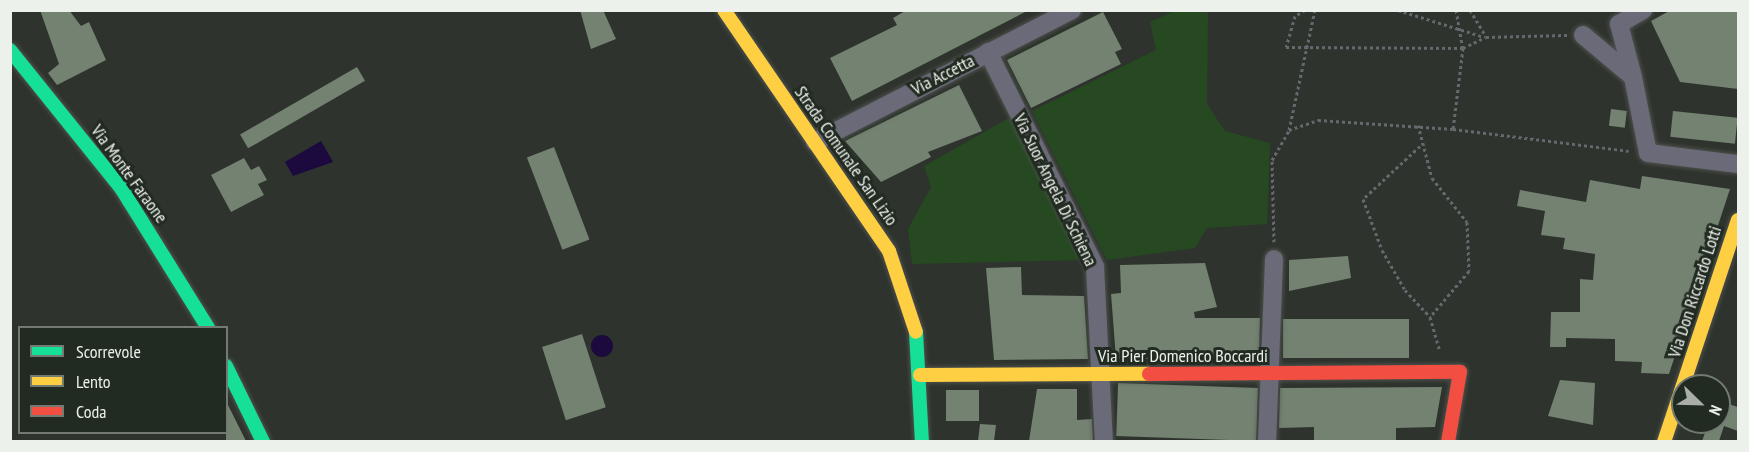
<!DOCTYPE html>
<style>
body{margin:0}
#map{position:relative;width:1749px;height:452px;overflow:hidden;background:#2e332d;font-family:"PT Sans Narrow",sans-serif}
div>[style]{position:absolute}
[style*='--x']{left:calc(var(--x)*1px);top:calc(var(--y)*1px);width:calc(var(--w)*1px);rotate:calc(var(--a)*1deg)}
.green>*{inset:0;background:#264922}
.water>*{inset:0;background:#1c0a3f}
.round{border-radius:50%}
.building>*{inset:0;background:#738271;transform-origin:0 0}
.path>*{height:3px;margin-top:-1.5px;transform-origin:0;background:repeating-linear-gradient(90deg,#67686e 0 3px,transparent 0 6px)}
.roads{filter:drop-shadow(0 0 2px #4d514c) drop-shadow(0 0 2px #4d514c)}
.street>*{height:18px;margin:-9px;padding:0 9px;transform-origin:9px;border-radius:9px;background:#6b6a79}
.fast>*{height:14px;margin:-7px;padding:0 7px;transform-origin:7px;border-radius:7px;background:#16e098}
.slow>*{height:14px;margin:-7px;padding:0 7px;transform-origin:7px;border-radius:7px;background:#ffcf43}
.jam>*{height:14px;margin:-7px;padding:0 7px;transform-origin:7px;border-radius:7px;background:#f24e42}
span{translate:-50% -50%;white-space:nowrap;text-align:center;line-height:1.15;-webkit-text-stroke:6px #222b21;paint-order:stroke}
.street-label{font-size:18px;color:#ecf1eb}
.frame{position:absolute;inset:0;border:12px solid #ecf1eb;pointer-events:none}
.legend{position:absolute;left:18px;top:326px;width:210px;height:108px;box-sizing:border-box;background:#222b21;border:2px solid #737a72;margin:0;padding:8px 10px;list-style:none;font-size:18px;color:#ecf1eb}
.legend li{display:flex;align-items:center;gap:12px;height:30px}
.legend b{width:30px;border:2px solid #737a72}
.north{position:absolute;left:1671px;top:374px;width:60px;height:60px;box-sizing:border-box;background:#222b21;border:2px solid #737a72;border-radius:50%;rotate:113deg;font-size:16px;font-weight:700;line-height:24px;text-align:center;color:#ecf1eb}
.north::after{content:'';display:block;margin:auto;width:21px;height:27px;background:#aaaea8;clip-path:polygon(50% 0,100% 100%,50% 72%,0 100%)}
</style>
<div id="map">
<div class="green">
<i style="clip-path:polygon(1177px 10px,1208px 11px,1207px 104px,1225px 131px,1270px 143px,1267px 224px,1207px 228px,1195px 248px,1107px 260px,1032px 111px,1156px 50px,1150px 22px)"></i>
<i style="clip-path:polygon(1011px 117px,1084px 260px,912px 264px,908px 229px,931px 187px,924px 166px)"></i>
</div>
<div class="water">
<i style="clip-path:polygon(321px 141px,333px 162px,293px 176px,285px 162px)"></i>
<i class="round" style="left:591px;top:335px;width:22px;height:22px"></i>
</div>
<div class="building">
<i style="clip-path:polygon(40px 10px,69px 10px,81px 26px,89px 22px,106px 60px,57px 85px,48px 73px,59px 64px)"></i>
<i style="clip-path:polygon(580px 10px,603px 10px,616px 39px,591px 49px)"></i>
<i style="clip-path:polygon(907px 10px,1029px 10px,852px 101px,830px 58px,897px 25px,893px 18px)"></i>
<i style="clip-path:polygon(1671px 10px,1738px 10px,1738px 89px,1680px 82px,1651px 21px)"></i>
<i style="clip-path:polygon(1103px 12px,1122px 49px,1115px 52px,1121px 64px,1031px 108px,1007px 60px)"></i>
<i style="left:357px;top:67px;width:16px;height:135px;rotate:60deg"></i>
<i style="clip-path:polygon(959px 85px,982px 131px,928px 152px,931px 157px,881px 182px,845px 141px)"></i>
<i style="left:1611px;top:109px;width:16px;height:17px;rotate:7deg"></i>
<i style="left:1673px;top:111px;width:65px;height:26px;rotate:6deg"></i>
<i style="left:554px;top:147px;width:99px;height:29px;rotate:69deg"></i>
<i style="clip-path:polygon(244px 158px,251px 170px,259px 166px,267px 180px,258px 184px,264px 195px,231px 212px,211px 175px)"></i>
<i style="clip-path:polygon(1642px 176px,1730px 189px,1669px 374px,1641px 373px,1642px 362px,1615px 361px,1615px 339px,1566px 338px,1566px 347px,1550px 347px,1551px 312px,1580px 312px,1580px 279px,1593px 280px,1595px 254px,1563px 249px,1565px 238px,1541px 235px,1545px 211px,1517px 206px,1520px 190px,1586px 202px,1590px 180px,1640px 189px)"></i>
<i style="clip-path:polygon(1348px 256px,1351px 278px,1289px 291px,1289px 260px)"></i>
<i style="clip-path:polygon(1205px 263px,1217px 307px,1194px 312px,1195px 318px,1260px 318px,1259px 358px,1116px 359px,1111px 294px,1121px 293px,1120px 265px)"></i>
<i style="clip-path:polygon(1021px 267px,1022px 295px,1084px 296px,1088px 359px,994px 360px,986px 268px)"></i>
<i style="left:1283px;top:319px;width:126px;height:39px"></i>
<i style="left:582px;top:334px;width:77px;height:42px;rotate:72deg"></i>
<i style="clip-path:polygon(1560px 380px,1595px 383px,1593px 425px,1548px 416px)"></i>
<i style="clip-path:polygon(1442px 387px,1435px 427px,1396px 428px,1396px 441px,1314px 441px,1314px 427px,1279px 428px,1280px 388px)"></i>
<i style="left:1258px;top:388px;width:53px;height:140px;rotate:92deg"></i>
<i style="clip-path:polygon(1037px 389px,1077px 389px,1077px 420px,1092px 419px,1093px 441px,1029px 441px)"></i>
<i style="left:946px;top:390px;width:33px;height:31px"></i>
<i style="clip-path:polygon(226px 401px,246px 441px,226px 441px)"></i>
<i style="clip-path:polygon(1719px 401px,1738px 407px,1738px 431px,1724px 426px,1719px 441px,1702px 441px,1709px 422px,1719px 422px)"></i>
<i style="clip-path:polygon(980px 424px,996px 425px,994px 441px,978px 441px)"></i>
</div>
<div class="path">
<i style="--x:1305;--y:10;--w:12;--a:149"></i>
<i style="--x:1295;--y:16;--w:32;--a:106"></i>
<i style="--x:1286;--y:47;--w:177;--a:0.3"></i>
<i style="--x:1463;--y:48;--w:25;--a:-26"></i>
<i style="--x:1398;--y:10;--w:90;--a:17.4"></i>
<i style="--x:1456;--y:10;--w:39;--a:80"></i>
<i style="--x:1463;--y:48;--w:82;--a:97"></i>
<i style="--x:1453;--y:129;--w:177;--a:7.1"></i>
<i style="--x:1470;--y:10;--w:31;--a:59"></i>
<i style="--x:1486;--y:37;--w:81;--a:-1.4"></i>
<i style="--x:1418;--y:125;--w:55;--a:75.2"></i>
<i style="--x:1432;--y:178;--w:56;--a:51.5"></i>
<i style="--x:1467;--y:222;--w:49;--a:87.7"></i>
<i style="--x:1469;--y:271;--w:60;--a:130.3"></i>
<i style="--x:1430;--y:317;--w:35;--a:74"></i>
<i style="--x:1289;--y:130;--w:31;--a:-19"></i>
<i style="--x:1318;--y:120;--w:135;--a:3.8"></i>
<i style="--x:1420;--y:146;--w:78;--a:137.1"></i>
<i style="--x:1363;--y:199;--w:54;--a:69.6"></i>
<i style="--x:1382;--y:250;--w:46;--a:60.1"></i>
<i style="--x:1405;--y:290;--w:37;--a:47"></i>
<i style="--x:1274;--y:242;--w:82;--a:-91.4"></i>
<i style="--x:1272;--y:160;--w:34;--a:-60"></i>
<i style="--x:1289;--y:130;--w:123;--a:-77.8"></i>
</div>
<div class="roads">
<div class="street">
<i style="--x:1583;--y:35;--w:65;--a:40"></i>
<i style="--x:1633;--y:77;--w:77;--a:78.8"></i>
<i style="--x:1648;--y:153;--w:91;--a:7"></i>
<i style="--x:988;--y:52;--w:240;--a:63.5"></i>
<i style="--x:1095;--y:267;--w:175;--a:87.1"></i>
<i style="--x:1633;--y:77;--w:55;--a:-104.8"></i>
<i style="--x:1619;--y:24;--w:28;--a:-30"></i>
<i style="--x:815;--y:142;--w:289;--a:-27.2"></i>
<i style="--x:1267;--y:442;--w:183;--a:-87.8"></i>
</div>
<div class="fast">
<i style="--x:10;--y:50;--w:177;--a:51.2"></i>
<i style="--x:121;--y:188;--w:165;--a:58.1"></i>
<i style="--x:916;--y:332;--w:110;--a:86.9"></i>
<i style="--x:226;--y:366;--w:85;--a:64"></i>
</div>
<div class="slow">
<i style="--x:724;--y:10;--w:292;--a:55.6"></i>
<i style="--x:889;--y:251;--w:85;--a:71.6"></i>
<i style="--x:920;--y:375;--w:229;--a:-0.3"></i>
<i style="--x:1664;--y:442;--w:234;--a:-71.6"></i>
</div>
<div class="jam">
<i style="--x:1149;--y:374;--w:311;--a:-0.4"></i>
<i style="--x:1460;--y:372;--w:71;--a:99.7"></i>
</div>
</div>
<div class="street-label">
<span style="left:943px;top:75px;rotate:-27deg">Via Accetta</span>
<span style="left:846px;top:156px;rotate:55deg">Strada Comunale San Lizio</span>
<span style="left:129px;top:174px;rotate:54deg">Via Monte Faraone</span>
<span style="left:1055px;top:190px;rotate:64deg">Via Suor Angela Di Schiena</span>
<span style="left:1695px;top:292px;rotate:-72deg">Via Don Riccardo Lotti</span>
<span style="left:1183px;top:356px">Via Pier Domenico Boccardi</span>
</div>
<div class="frame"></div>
<ul class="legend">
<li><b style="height:8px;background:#16e098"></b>Scorrevole</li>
<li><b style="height:8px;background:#ffcf43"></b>Lento</li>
<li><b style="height:8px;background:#f24e42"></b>Coda</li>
</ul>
<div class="north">N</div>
</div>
